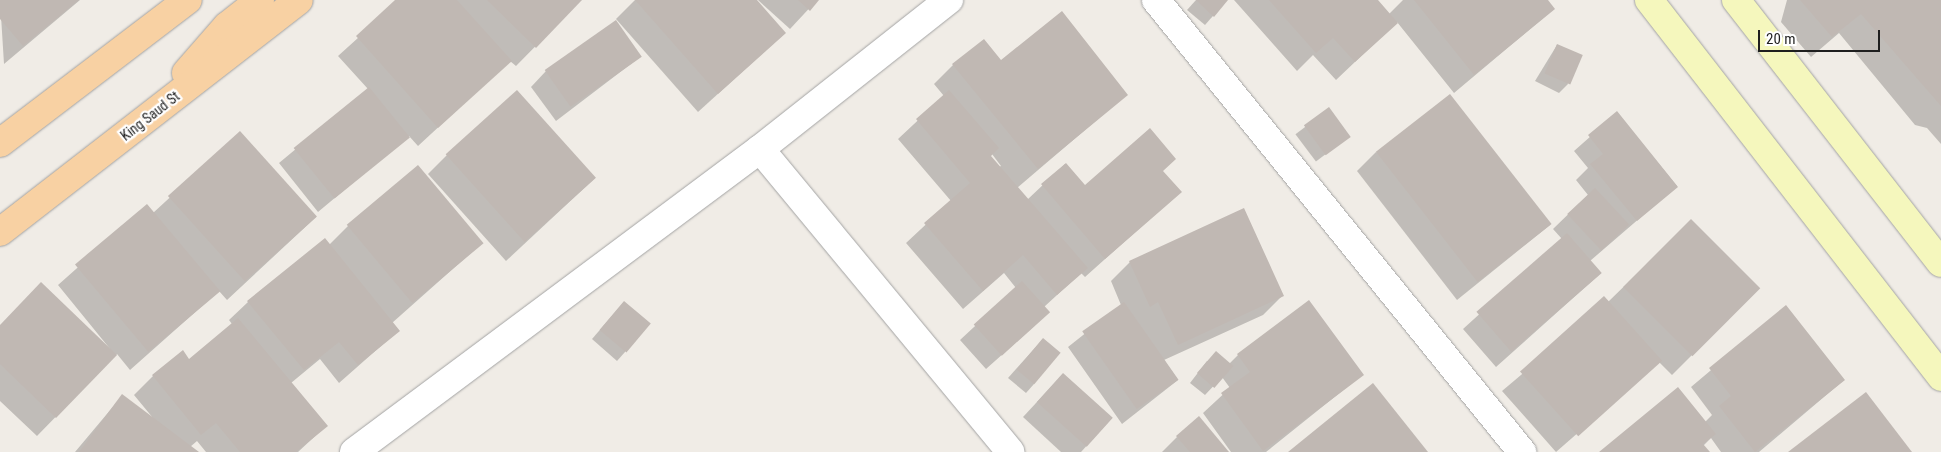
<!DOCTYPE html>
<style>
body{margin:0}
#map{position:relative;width:1941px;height:452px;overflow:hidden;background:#f0ece6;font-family:"Roboto Condensed",sans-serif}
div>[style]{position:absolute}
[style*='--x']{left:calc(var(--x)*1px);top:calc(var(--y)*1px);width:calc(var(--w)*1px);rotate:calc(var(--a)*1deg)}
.shadow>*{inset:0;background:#0003;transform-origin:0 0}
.building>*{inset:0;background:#c0b8b3;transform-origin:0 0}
.roads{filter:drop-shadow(0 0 1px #a3a3a3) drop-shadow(0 0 1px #a3a3a3)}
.street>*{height:28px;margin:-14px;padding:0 14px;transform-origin:14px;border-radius:14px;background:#fff}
.secondary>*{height:28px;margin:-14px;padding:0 14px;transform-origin:14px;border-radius:14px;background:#f5f7bd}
.primary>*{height:28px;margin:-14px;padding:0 14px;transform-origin:14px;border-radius:14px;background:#f8d1a3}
span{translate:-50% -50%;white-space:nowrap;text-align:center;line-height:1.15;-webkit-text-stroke:4.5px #fff;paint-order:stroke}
.street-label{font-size:14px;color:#1f1f1f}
.scale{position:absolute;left:1758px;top:30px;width:122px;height:22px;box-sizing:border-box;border:2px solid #1f1f1f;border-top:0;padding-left:6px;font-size:15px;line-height:18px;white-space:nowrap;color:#1f1f1f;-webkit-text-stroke:4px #fff;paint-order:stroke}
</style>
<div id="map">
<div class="shadow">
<i style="clip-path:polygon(0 0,80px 0,4px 64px)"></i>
<i style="clip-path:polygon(400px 0,581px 0,516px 66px,510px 61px,418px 146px,409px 136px,318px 212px,279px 163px,368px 89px,338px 56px)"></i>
<i style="clip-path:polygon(635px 0,756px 0,785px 33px,698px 112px,616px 19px)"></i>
<i style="clip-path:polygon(758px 0,817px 0,790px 29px)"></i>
<i style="clip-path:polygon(1196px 0,1227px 0,1205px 25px,1187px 10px)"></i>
<i style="clip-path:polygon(1234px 0,1376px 0,1389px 14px,1403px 0,1546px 0,1554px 9px,1454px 93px,1397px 22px,1336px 80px,1313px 55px,1297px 71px)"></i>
<i style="clip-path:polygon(1787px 0,1941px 0,1941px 144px,1927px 128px,1915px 125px,1839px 33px,1811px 57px,1781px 22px)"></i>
<i style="clip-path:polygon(1557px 45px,1568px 84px,1559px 93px,1535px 81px)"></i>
<i style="clip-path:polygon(640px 57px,556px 121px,531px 87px,546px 71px)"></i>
<i style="clip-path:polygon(evenodd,1001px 62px,1126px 95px,1017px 188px,1027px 200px,1065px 164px,1085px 187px,1162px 172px,1180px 192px,1085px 277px,1081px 273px,1044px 307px,1033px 327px,986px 369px,960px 340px,1016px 288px,1004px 273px,963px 309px,906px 243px,951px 201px,898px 139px,944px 96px,934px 84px,953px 65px,1001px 62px,992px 154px,1001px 166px,999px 167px,990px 156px,992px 154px)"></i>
<i style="left:1329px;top:109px;width:34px;height:42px;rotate:53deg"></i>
<i style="clip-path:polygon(1617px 113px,1677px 186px,1590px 261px,1601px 273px,1496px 367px,1463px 329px,1562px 239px,1553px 229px,1588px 195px,1576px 180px,1588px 168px,1574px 151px)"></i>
<i style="clip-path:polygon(240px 133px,316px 217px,227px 300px,219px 291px,130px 370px,117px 354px,37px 436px,0 401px,0 325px,115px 355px,58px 285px,147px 206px,153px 213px)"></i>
<i style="clip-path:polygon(1376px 152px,1550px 225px,1457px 300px,1357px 171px)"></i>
<i style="clip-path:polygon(447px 155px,595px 178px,506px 261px,428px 174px)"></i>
<i style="clip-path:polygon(1691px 221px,1758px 289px,1672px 375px,1659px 362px,1556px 452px,1502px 391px,1608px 302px)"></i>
<i style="clip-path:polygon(348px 226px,482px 243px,392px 323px,398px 331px,339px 383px,320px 359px,291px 383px,326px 426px,298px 452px,206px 452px,197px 441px,190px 447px,197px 452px,75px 452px,122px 396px,153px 418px,134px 395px,153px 376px,182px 352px,189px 361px,232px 324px,229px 320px,248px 302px,329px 245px)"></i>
<i style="clip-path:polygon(1130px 262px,1282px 296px,1263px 315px,1164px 360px,1178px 380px,1122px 424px,1068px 347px,1121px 305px,1111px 281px)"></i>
<i style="clip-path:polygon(624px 302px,625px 352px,617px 361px,592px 339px)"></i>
<i style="clip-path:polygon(1786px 307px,1844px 380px,1759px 452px,1721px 452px,1711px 438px,1703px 446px,1708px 452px,1601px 452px,1705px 422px,1712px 415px,1691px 387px)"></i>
<i style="clip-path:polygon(1043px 339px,1034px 384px,1026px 393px,1008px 378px)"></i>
<i style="clip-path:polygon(1238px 355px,1362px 375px,1266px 452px,1231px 452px,1203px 413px,1230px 388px,1222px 377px,1205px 395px,1190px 383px,1207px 361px,1229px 364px)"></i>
<i style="clip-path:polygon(1063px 374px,1112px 418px,1081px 452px,1061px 452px,1023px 417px)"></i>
<i style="clip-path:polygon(1177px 437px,1228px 452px,1162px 452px)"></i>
</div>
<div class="building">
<i style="clip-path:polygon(0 0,79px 0,23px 46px,0 19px)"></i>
<i style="clip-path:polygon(395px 0,457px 0,512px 61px,438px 128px,356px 36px)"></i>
<i style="clip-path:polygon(487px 0,582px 0,536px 48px)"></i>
<i style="clip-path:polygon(635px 0,757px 0,786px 33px,718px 94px)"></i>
<i style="clip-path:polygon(798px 0,819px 0,810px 11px)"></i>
<i style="clip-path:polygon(1196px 0,1228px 0,1214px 17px)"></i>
<i style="clip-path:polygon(1269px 0,1378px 0,1398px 23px,1355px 62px,1333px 38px,1316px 53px)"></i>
<i style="clip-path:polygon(1414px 0,1548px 0,1555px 9px,1474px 75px)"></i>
<i style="clip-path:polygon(1800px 0,1941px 0,1941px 106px,1861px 14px,1832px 37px)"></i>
<i style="clip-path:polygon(1062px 11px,1128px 95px,1038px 169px,952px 64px,984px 39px,1001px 60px)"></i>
<i style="left:616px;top:20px;width:45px;height:87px;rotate:55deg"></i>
<i style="left:1557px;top:44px;width:28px;height:32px;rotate:23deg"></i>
<i style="left:369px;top:87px;width:65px;height:97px;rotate:51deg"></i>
<i style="left:517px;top:90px;width:118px;height:96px;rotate:48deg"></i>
<i style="clip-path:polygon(949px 90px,999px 148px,991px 156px,1088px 268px,1057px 295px,1023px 255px,983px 291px,924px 223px,970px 183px,916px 119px)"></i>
<i style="left:1450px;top:94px;width:165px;height:94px;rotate:52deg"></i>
<i style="left:1329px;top:107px;width:37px;height:31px;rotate:54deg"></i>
<i style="clip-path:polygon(1617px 111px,1678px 187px,1637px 221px,1590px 164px,1603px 154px,1588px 135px)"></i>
<i style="clip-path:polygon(1150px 128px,1176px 159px,1163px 171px,1182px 192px,1105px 259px,1041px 184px,1066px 163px,1085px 185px)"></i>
<i style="left:240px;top:131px;width:115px;height:97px;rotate:48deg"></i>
<i style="left:418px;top:165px;width:102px;height:93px;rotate:50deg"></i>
<i style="left:1595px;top:188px;width:50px;height:38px;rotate:47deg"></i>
<i style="left:147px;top:204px;width:114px;height:94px;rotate:50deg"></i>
<i style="clip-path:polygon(1244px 208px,1284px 296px,1178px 345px,1158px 302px,1150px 307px,1129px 261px)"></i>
<i style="left:1691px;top:219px;width:98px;height:96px;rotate:45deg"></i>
<i style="left:1567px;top:233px;width:53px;height:120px;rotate:49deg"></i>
<i style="clip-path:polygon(325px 238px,400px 331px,358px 365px,339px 342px,304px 370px,247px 301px)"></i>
<i style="left:1022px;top:281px;width:42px;height:65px;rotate:48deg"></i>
<i style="clip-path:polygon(41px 282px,117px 355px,56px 418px,0 364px,0 325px)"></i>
<i style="left:1604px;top:296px;width:87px;height:113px;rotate:48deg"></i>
<i style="clip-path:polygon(1309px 300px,1364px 375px,1263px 451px,1221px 393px,1250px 372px,1237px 354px)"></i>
<i style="left:624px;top:301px;width:35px;height:38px;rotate:40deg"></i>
<i style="left:1124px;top:302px;width:95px;height:51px;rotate:55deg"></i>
<i style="clip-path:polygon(1786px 305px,1845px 380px,1755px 452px,1719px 406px,1731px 396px,1709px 368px)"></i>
<i style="clip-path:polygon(238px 318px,328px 426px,296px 452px,240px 452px,216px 423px,201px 435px,152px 375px,183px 350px,189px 359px)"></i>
<i style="left:1043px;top:338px;width:23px;height:41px;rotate:40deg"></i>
<i style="left:1216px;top:351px;width:23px;height:29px;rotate:41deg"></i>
<i style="left:1063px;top:373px;width:67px;height:39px;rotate:42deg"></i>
<i style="clip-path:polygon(1373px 383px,1428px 452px,1288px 452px)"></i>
<i style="clip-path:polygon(1678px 387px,1716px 434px,1703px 444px,1710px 452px,1599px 452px)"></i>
<i style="clip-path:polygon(1866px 392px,1912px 452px,1788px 452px)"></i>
<i style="clip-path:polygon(122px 394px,199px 452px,79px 452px)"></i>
<i style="clip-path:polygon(1199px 416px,1229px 452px,1190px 452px,1176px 436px)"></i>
</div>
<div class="roads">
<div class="street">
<i style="--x:1156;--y:0;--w:582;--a:51"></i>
<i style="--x:760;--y:149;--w:393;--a:50.4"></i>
<i style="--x:354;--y:452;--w:507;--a:-36.73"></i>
<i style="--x:760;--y:149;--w:241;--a:-38.3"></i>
</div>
<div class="secondary">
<i style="--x:1649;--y:0;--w:477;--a:52.2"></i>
<i style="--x:1736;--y:0;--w:333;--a:52.1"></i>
</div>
<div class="primary">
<i style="--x:186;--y:73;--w:62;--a:-48.9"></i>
<i style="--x:227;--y:26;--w:42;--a:-38.2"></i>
<i style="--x:0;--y:143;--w:236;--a:-37.3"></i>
<i style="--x:0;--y:232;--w:378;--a:-37.8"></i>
</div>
</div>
<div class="street-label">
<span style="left:150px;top:116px;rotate:-38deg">King Saud St</span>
</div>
<div class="scale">20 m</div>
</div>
